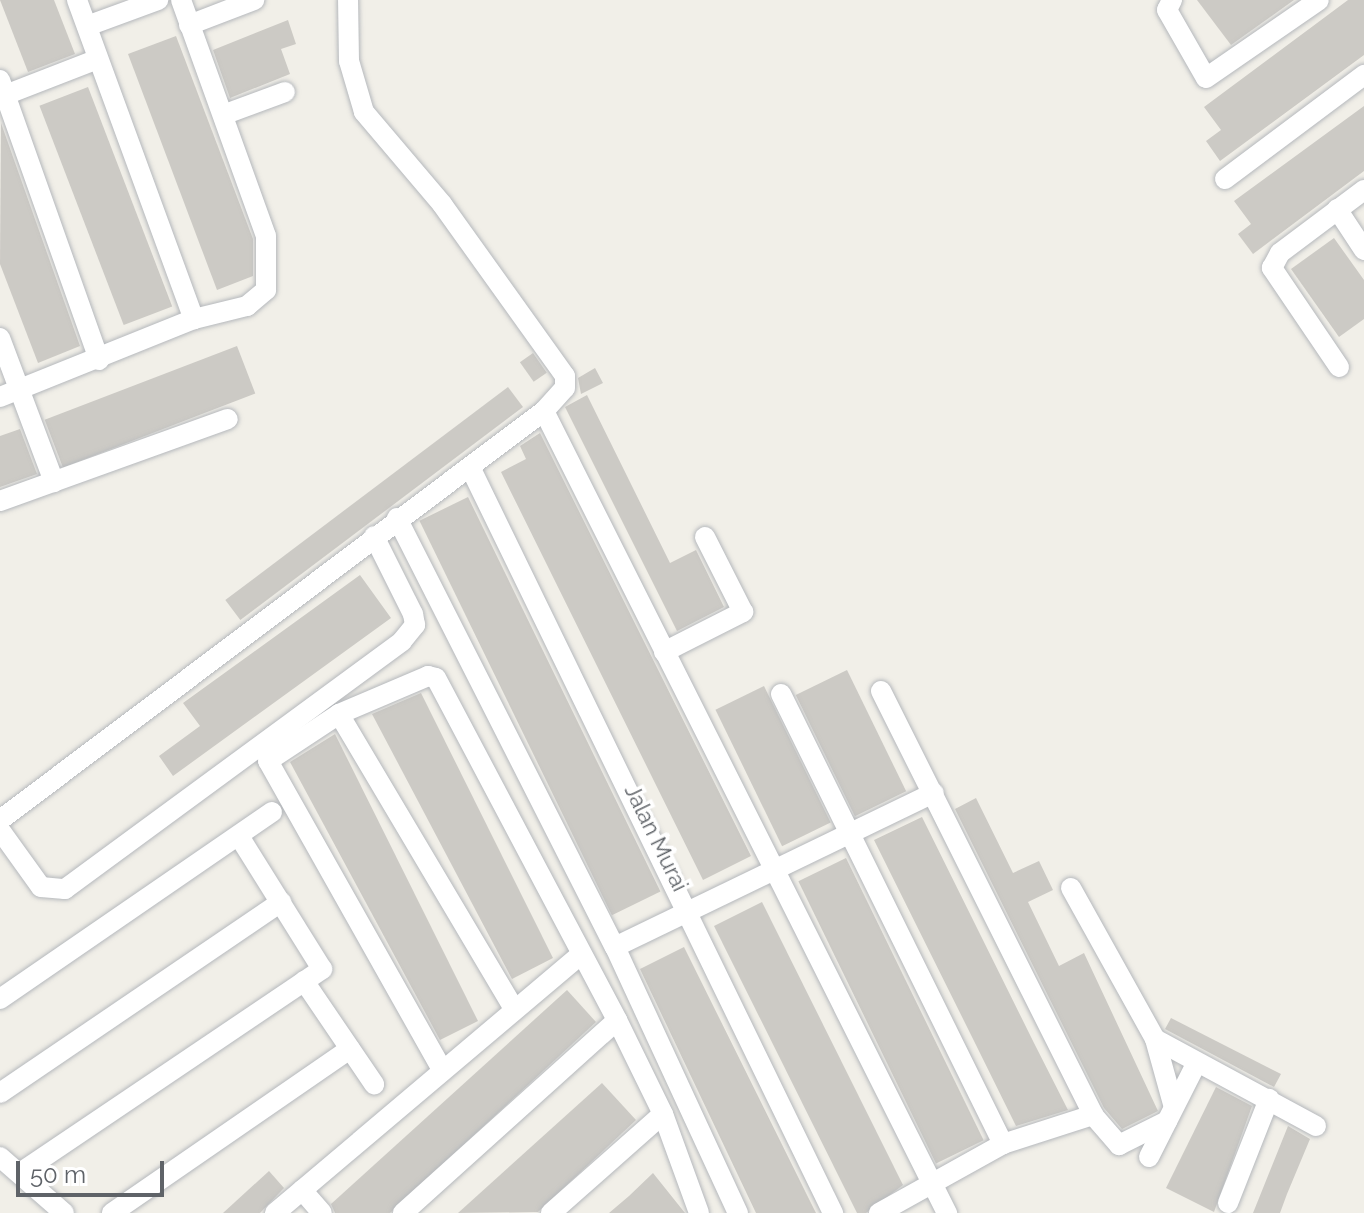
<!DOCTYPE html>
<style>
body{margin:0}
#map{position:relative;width:1364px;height:1213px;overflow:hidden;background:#f1efe8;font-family:Raleway,sans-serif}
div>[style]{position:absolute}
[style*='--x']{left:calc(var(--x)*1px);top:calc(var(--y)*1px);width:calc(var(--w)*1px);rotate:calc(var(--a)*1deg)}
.building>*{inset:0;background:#cccac5;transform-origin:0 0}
.roads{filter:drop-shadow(0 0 2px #b5b8bc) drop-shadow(0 0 2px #b5b8bc)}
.street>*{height:20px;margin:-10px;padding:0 10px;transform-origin:10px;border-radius:10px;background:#fff}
span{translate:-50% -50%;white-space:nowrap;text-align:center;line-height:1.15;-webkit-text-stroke:7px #fff;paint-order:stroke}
.street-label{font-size:22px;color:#5f6368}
.scale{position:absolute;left:16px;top:1161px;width:148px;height:36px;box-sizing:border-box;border:4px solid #5f6368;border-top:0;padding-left:10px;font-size:24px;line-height:28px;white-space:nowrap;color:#5f6368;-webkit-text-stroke:6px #fff;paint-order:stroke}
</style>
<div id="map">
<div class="building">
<i style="clip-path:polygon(0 0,54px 0,75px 54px,28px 72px)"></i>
<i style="clip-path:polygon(1197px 0,1294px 0,1231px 45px)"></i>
<i style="clip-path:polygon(1348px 0,1364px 0,1364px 55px,1220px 161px,1206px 141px,1221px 130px,1204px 107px)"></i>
<i style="clip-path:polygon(288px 20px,296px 44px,281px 49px,290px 74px,230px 98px,213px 50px)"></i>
<i style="clip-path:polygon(176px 36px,253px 239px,253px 276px,217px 290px,128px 54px)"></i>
<i style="left:88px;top:87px;width:235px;height:52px;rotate:69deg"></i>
<i style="clip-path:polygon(1364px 106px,1364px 171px,1253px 254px,1238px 234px,1251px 224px,1234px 201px)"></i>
<i style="clip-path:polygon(1px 123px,80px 346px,38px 363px,0 264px)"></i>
<i style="clip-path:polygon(1334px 238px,1364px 280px,1364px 319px,1339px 337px,1291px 269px)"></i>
<i style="left:237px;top:346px;width:51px;height:206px;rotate:69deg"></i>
<i style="left:533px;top:353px;width:24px;height:16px;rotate:55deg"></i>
<i style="clip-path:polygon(595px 368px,603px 383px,581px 394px,578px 378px)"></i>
<i style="left:508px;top:387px;width:25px;height:354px;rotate:53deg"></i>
<i style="clip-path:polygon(587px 395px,670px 563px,696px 550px,724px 607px,677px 631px,565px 407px)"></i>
<i style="clip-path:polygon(20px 429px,37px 474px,0 487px,0 436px)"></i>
<i style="clip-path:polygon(540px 433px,751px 856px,703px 880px,501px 472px,526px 459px,520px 446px)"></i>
<i style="left:468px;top:497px;width:439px;height:54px;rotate:64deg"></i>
<i style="clip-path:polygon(360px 575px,391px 618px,173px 776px,159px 756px,200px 726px,183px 703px)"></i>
<i style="left:847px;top:670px;width:135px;height:57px;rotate:64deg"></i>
<i style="left:764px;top:686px;width:152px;height:54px;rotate:64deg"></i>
<i style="clip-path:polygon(421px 693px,553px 958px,512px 979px,372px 714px)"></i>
<i style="clip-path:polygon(335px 734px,478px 1021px,440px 1040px,290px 762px)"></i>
<i style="clip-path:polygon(976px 798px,1013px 873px,1039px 861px,1053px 890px,1028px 902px,1059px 966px,1084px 953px,1158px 1111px,1122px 1129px,1104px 1108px,955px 809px)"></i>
<i style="clip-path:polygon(922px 817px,1034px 1043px,1068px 1110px,1016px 1126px,976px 1045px,874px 840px)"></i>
<i style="left:846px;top:858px;width:314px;height:53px;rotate:64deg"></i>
<i style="clip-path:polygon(762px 902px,903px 1185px,866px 1213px,857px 1213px,714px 926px)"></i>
<i style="clip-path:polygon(684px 947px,806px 1193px,816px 1213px,756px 1213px,640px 969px)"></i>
<i style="clip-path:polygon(567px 990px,596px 1022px,390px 1213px,335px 1213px,331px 1204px)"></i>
<i style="clip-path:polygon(1171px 1018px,1281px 1074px,1274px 1087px,1165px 1029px)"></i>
<i style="clip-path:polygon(602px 1083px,636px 1120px,538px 1212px,458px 1213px)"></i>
<i style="clip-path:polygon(1216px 1087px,1252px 1106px,1214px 1212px,1166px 1188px)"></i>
<i style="clip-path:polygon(1288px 1126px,1310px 1139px,1287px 1194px,1280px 1213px,1253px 1213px)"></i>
<i style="clip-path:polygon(269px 1171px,284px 1188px,260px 1213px,223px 1213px)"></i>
<i style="clip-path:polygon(653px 1173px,685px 1213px,609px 1213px,629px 1196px)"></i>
</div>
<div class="roads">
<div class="street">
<i style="--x:77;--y:0;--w:340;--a:69.9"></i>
<i style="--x:1172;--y:0;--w:11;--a:117"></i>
<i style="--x:1167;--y:10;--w:78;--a:60.2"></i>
<i style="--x:1206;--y:78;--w:137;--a:-34.6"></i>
<i style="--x:189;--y:25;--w:70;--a:-21"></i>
<i style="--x:87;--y:26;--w:76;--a:-20.1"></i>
<i style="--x:0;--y:80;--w:297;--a:70.5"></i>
<i style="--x:0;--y:97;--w:105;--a:-21.2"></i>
<i style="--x:223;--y:115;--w:66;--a:-20.4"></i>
<i style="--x:1225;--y:179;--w:174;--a:-36.8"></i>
<i style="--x:1337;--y:209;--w:49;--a:56.6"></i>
<i style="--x:0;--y:338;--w:154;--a:69.4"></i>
<i style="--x:1339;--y:367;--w:120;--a:-124.1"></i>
<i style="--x:1272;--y:268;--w:17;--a:-62"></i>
<i style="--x:1280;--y:253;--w:105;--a:-36.9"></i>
<i style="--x:0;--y:397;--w:209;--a:-21.9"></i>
<i style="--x:194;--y:319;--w:55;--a:-13.8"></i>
<i style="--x:247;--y:306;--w:25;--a:-40"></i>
<i style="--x:266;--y:290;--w:54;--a:-90"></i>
<i style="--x:266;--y:236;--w:251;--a:-109.8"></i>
<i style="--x:544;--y:411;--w:898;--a:63.32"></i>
<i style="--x:470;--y:467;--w:830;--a:64.05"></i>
<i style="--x:0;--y:501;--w:242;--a:-19.8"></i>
<i style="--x:397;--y:518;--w:481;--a:63.1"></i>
<i style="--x:615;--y:947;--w:293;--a:65.2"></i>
<i style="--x:664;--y:652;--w:89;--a:-26.9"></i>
<i style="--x:743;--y:612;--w:84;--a:-116.9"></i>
<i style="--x:881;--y:691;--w:474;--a:63.4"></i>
<i style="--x:1093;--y:1115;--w:40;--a:49"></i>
<i style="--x:1119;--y:1145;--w:54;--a:-26.6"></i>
<i style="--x:781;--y:694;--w:502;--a:63.74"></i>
<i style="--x:339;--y:714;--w:344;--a:59.3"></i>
<i style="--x:0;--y:820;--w:681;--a:-36.94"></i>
<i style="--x:544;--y:411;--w:31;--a:-48"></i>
<i style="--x:565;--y:388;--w:12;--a:-90"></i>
<i style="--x:565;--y:376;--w:211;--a:-125.6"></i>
<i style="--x:442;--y:204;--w:121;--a:-130.3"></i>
<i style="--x:364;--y:112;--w:53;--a:-106.4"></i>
<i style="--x:349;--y:61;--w:61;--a:-90.9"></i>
<i style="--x:0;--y:830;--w:70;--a:54.3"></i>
<i style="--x:41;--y:887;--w:24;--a:5"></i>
<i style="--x:65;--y:889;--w:418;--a:-36.3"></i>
<i style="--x:402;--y:641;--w:21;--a:-51"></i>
<i style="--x:415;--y:625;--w:11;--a:-100"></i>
<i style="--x:413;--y:614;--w:87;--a:-116.6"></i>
<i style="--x:1071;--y:888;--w:173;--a:60.9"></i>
<i style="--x:1155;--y:1039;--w:183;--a:28.4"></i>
<i style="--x:615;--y:947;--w:354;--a:-25.8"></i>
<i style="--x:304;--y:981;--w:125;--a:55.8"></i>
<i style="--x:0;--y:999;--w:330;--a:-34.5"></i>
<i style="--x:1155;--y:1039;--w:67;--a:74.5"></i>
<i style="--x:440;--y:1066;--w:350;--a:-119.4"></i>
<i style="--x:268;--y:761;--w:85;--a:-33.5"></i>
<i style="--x:339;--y:714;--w:97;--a:-23.1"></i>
<i style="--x:428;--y:676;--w:8;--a:14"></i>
<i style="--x:436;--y:678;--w:387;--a:62.1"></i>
<i style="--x:617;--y:1020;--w:105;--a:63.9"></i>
<i style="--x:663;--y:1114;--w:105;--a:70"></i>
<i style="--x:0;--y:1093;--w:340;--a:-34.2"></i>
<i style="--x:0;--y:1157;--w:85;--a:41.2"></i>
<i style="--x:1149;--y:1157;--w:106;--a:-63.2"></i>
<i style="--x:23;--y:1171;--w:361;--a:-34"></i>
<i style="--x:322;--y:969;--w:157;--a:-122"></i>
<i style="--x:302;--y:1190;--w:30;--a:49"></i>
<i style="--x:1228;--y:1203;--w:112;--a:-68.5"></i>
<i style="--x:112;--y:1213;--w:289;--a:-34.6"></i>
<i style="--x:275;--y:1213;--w:401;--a:-40.2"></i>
<i style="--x:403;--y:1213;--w:288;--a:-42"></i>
<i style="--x:551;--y:1213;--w:149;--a:-41.5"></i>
<i style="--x:879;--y:1213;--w:142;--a:-29.1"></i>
<i style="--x:1003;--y:1144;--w:95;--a:-17.9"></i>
</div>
</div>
<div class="street-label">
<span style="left:656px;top:838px;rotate:64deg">Jalan Murai</span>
</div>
<div class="scale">50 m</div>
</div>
